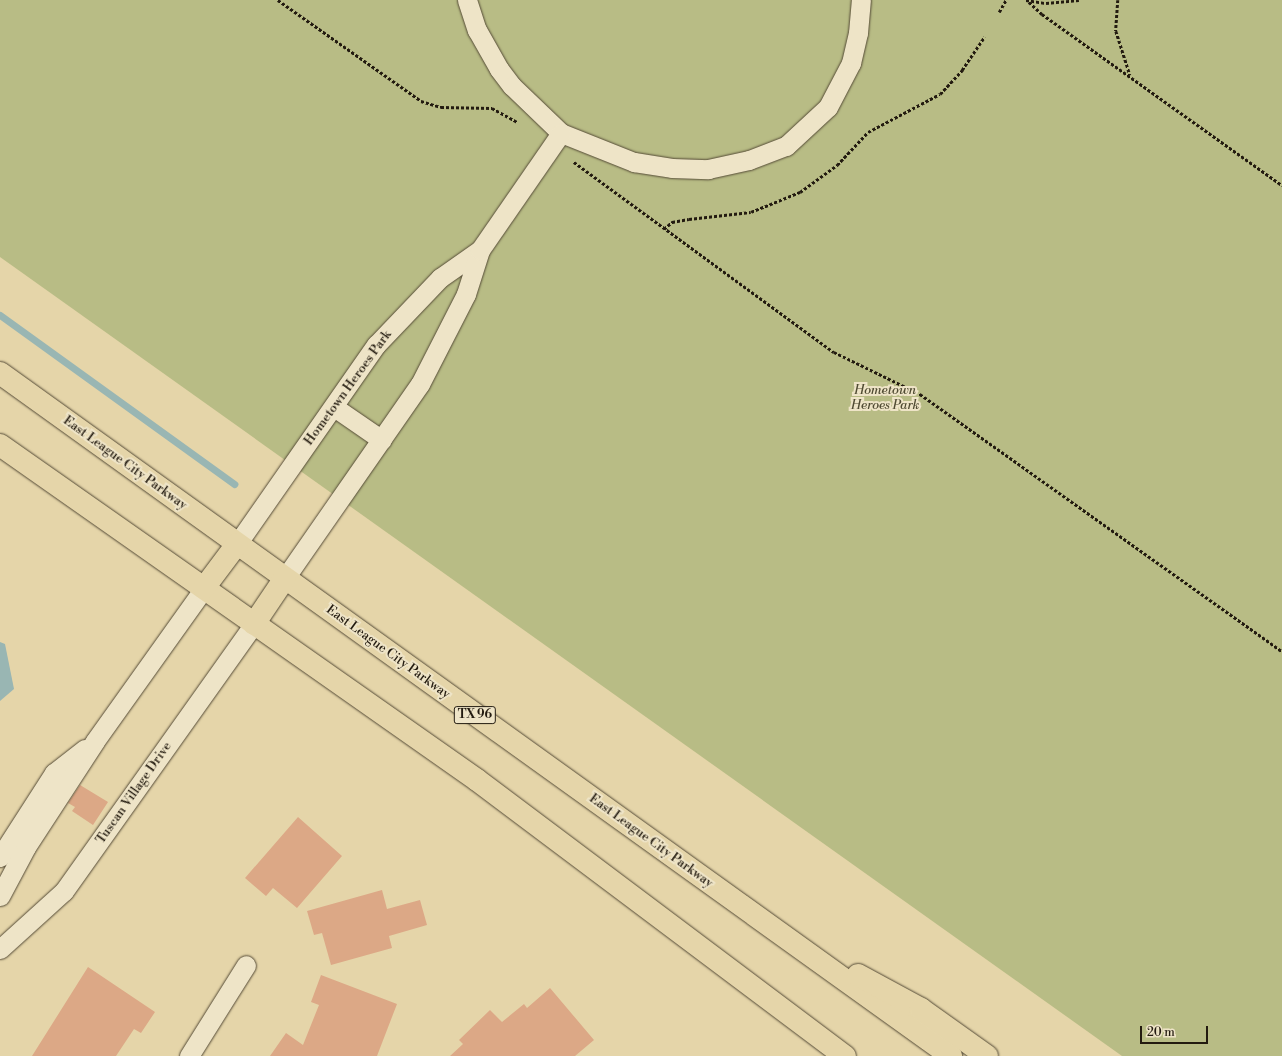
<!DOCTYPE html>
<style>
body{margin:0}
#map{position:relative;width:1282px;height:1056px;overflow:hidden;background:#e5d5a9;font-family:"Libre Bodoni",serif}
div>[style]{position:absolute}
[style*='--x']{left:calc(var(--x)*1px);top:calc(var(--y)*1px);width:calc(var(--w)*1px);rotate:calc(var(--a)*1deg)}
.green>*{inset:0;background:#b8bc85}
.water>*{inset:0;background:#99b6b3}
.stream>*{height:7px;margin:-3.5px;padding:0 3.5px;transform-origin:3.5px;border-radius:3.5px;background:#99b6b3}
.building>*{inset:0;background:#dca886}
.path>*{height:2.5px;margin-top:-1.25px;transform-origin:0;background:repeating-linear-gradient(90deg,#231b10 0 3px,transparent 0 5px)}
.roads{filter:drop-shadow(0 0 1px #544a36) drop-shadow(0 0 1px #544a36)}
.minor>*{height:19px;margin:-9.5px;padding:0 9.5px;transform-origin:9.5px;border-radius:9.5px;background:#eee4c7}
.primary>*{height:22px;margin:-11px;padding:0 11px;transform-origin:11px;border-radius:11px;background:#e5d5a9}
span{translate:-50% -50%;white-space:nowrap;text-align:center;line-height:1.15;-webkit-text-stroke:4px #eee4c7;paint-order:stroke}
.shield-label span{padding:1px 3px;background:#eee4c7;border:1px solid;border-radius:3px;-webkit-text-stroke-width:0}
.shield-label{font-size:12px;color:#231b10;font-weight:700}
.street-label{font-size:13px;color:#231b10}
.park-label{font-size:13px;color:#504b33;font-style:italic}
.scale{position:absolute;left:1140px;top:1026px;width:68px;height:18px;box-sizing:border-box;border:2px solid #231b10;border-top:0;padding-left:5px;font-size:12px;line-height:14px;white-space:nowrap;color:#231b10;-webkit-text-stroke:3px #eee4c7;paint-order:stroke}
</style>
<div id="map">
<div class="green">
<i style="clip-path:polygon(0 0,1282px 0,1282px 1056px,1122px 1056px,0 257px)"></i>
</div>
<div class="water">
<i style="clip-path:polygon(0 642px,5px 644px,14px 689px,0 701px)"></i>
</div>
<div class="stream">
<i style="--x:0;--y:315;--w:289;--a:35.8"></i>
</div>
<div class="building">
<i style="clip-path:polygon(80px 785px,108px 802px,93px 825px,72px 811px,75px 807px,68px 803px)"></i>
<i style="clip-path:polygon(298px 817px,342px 856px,297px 908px,273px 888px,266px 896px,245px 878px)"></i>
<i style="clip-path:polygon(382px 890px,387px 909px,420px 900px,427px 925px,389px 936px,392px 948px,331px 965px,322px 933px,314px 935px,307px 911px)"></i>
<i style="clip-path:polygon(88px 967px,155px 1012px,141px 1033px,134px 1029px,116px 1056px,32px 1056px)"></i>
<i style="clip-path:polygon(321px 975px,397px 1004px,377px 1056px,270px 1056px,286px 1033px,303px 1045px,319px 1005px,311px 1002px)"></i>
<i style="clip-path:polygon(550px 988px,594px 1040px,575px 1056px,450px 1056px,463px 1044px,459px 1040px,490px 1010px,502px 1022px,524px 1004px,527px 1008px)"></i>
</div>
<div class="path">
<i style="--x:278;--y:0;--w:175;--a:35.2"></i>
<i style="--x:421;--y:101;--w:21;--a:17"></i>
<i style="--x:441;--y:107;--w:51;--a:1.1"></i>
<i style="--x:492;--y:108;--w:29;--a:29"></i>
<i style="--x:1026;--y:0;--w:20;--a:9"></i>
<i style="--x:1046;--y:3;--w:33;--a:-5"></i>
<i style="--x:1118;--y:0;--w:31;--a:94"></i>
<i style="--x:1116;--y:31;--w:46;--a:72.3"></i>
<i style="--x:1029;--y:2;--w:18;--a:43"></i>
<i style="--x:1042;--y:14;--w:295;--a:35.5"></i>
<i style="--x:999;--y:12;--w:14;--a:-60"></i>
<i style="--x:574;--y:162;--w:322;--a:36.2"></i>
<i style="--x:834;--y:352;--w:96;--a:26"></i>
<i style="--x:920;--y:394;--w:444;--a:35.4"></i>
<i style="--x:664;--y:229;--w:11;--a:-41"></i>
<i style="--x:672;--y:222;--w:17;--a:-10"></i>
<i style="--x:689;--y:219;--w:62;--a:-6.4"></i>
<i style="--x:751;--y:212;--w:53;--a:-22.2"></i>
<i style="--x:800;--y:192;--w:46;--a:-36.1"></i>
<i style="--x:837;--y:165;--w:45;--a:-46.8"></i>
<i style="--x:868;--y:132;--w:81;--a:-27.8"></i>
<i style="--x:940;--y:94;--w:33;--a:-47"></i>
<i style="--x:962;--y:70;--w:40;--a:-56"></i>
</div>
<div class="roads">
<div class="minor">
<i style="--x:467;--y:0;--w:32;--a:72"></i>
<i style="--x:477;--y:30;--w:45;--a:60.6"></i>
<i style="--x:499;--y:69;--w:21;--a:53"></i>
<i style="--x:512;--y:86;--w:68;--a:43.8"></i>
<i style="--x:561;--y:133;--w:79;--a:21.7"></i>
<i style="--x:634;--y:162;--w:38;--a:9"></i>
<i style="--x:672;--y:168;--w:36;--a:2"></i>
<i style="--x:708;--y:169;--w:42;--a:-12.4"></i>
<i style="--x:749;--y:160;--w:40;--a:-21"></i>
<i style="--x:786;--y:146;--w:57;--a:-42.9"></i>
<i style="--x:828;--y:107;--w:50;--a:-62.4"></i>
<i style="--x:851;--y:63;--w:31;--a:-77"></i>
<i style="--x:858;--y:33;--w:33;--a:-85"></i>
<i style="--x:334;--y:407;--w:58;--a:34.5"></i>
<i style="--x:237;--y:544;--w:243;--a:-55.1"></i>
<i style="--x:376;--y:345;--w:93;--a:-46.3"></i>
<i style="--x:440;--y:278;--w:49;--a:-35"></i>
<i style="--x:285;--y:578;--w:236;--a:-55.2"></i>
<i style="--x:420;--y:384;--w:101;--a:-62.9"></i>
<i style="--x:466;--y:294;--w:46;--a:-72.3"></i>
<i style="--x:480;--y:250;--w:142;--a:-55.3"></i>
<i style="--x:0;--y:857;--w:100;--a:-57.3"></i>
<i style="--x:54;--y:773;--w:39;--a:-38"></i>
<i style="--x:0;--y:896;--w:55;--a:-62"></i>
<i style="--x:26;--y:847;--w:126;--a:-56.9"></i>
<i style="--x:95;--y:741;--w:188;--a:-54.5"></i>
<i style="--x:0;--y:949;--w:86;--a:-42.2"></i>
<i style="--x:64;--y:891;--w:328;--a:-54.6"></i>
<i style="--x:189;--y:1056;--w:107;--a:-57.9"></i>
</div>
<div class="primary">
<i style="--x:0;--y:373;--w:1171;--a:35.69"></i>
<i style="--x:0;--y:445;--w:583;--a:35.08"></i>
<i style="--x:477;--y:780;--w:460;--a:36.9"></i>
<i style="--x:204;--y:588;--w:55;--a:-53.1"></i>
<i style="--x:254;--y:624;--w:55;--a:-56"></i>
<i style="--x:858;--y:975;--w:72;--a:28.4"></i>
<i style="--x:921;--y:1009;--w:81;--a:35.5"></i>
</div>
</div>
<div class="shield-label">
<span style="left:475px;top:715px">TX 96</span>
</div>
<div class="street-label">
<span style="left:348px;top:388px;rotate:-54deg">Hometown Heroes Park</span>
<span style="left:125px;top:463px;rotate:36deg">East League City Parkway</span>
<span style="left:388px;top:652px;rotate:36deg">East League City Parkway</span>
<span style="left:134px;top:793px;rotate:-55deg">Tuscan Village Drive</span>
<span style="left:651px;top:841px;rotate:36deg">East League City Parkway</span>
</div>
<div class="park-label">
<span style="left:885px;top:398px">Hometown<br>Heroes Park</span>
</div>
<div class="scale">20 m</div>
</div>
